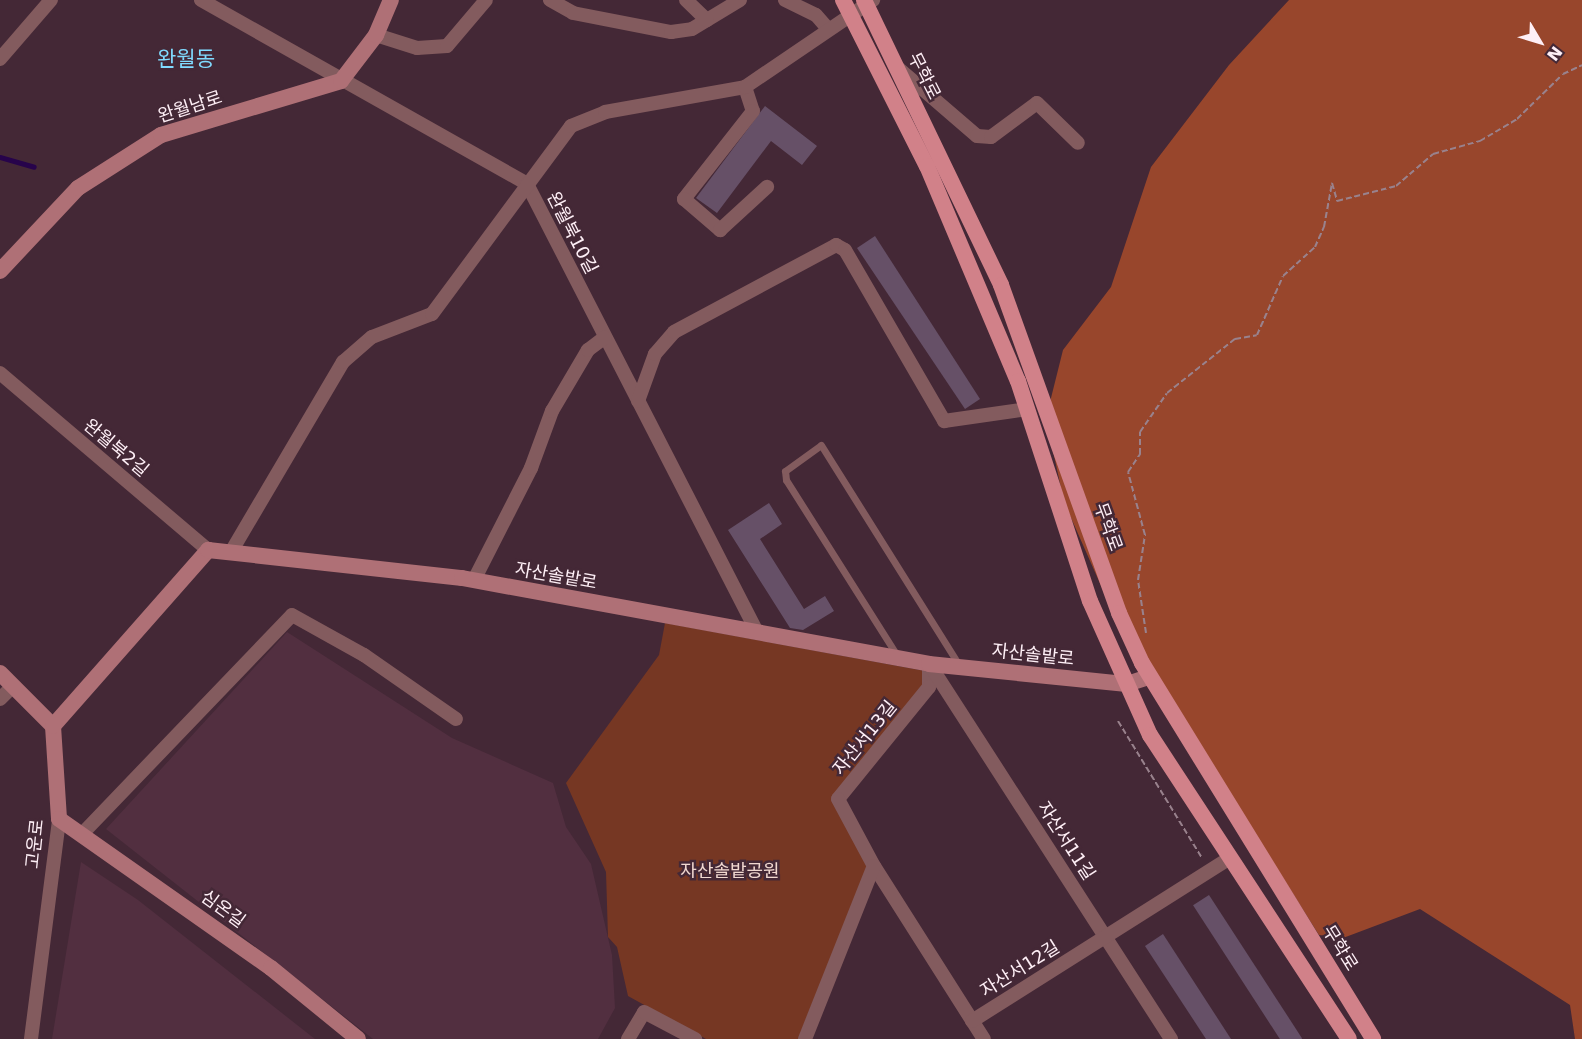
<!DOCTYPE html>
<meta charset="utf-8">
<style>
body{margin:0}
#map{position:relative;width:1582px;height:1039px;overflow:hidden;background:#442836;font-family:"DejaVu Sans","Noto Sans KR",sans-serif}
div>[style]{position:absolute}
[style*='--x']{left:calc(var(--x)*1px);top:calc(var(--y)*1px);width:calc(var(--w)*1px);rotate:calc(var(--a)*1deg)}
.built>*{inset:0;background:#522f40}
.green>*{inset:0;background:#763723}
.forest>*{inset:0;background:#98462c}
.stream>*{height:4.5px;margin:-2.25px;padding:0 2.25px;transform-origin:2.25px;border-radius:2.25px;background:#27034b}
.building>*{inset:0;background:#665067;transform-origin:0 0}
.path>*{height:2px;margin-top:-1px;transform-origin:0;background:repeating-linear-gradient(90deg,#99828d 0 6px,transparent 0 9px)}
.service>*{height:7px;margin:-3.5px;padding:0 3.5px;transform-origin:3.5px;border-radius:3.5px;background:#835b5e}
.minor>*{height:14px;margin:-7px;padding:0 7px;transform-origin:7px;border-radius:7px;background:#835b5e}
.secondary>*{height:16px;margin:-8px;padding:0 8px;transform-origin:8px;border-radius:8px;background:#af7076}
.primary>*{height:16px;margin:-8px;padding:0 8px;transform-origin:8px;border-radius:8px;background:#d18189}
span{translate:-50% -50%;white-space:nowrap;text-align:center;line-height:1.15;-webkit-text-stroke:5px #442836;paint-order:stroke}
.street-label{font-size:18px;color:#feeff6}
.park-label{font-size:18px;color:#f1d8d0}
.quarter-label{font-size:21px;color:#80dbff}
.north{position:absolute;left:1510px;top:12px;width:60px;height:60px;-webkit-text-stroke:4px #442836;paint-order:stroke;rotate:128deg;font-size:16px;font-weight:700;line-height:24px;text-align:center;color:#feeff6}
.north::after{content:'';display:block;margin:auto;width:21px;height:27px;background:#feeff6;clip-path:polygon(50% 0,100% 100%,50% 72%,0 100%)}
</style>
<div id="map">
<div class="built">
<i style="clip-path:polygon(287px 632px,452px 738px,553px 783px,566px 827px,591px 864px,612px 955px,615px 1008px,598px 1039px,373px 1039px,106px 829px)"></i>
<i style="clip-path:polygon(81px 862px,138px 900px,315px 1039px,52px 1039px)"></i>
</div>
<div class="green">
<i style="clip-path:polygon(665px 623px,925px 671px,925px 686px,833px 798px,868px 864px,798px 1039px,706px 1039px,628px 996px,617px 947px,608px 937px,606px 872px,566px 783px,659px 655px)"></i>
</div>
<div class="forest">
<i style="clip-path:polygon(1289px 0,1582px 0,1582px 1039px,1575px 1039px,1570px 1005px,1420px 909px,1343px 938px,1319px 935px,1106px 597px,1064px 502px,1046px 418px,1063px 350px,1111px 287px,1151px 167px,1229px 65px)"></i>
</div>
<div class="stream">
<i style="--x:0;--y:157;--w:35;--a:16"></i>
</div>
<div class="building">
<i style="clip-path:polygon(765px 106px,817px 146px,802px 165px,771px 141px,717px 213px,696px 198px)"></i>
<i style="clip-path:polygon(875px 236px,980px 399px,965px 409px,857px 248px)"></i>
<i style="clip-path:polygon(769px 503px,782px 524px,760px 539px,804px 609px,825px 596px,834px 611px,803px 630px,790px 628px,728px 530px)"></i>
<i style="left:1209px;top:895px;width:171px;height:19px;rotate:57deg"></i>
<i style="clip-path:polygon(1163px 934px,1231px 1039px,1206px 1039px,1145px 946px)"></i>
</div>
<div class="path">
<i style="--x:1146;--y:633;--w:54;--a:-98.6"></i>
<i style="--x:1138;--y:580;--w:46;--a:-81.2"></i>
<i style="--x:1145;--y:535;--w:65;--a:-105.1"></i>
<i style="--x:1128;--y:472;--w:22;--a:-56"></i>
<i style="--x:1140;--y:454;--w:22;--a:-90"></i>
<i style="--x:1140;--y:432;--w:47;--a:-55.3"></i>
<i style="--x:1167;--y:393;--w:87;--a:-38.5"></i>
<i style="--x:1235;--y:339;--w:22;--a:-10"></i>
<i style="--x:1257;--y:335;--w:64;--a:-66.2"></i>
<i style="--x:1283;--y:276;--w:43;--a:-42.2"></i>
<i style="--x:1315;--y:247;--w:22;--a:-66"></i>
<i style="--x:1324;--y:227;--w:45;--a:-79.7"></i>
<i style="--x:1332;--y:183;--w:19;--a:74"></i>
<i style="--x:1337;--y:201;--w:61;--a:-14.3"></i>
<i style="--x:1396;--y:186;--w:49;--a:-40.9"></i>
<i style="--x:1433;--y:154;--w:49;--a:-15.5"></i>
<i style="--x:1480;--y:141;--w:43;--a:-30.7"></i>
<i style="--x:1517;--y:119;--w:64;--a:-44.4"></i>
<i style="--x:1563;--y:74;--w:21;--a:-25"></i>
<i style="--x:1118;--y:721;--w:161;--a:58.5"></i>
</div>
<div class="service">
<i style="--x:898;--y:657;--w:209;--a:-122.3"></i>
<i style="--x:786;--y:480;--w:9;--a:-96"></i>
<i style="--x:785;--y:471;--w:44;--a:-35.8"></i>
<i style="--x:821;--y:445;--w:260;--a:57.9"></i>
</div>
<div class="minor">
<i style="--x:201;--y:0;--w:374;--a:29.4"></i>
<i style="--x:527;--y:184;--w:504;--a:62.82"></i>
<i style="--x:550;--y:0;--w:26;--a:29"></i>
<i style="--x:573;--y:13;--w:100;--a:11"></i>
<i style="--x:671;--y:32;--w:21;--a:-8"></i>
<i style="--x:692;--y:29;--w:56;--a:-31.1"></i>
<i style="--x:686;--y:0;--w:29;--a:44"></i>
<i style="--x:785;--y:0;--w:34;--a:26"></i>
<i style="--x:816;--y:15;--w:18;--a:49"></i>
<i style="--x:376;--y:35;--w:43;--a:17.6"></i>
<i style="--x:417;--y:48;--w:30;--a:-4"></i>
<i style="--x:447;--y:46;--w:60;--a:-49.7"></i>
<i style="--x:0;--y:59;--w:78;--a:-49.2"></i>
<i style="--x:898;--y:68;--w:104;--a:40.7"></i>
<i style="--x:977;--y:136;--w:14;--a:4"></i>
<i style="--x:991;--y:137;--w:57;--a:-36.5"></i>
<i style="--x:1037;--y:103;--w:57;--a:44.3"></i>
<i style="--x:745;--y:87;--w:25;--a:72"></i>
<i style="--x:753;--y:111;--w:112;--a:128.1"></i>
<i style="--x:684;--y:199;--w:48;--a:40.7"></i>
<i style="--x:720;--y:230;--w:64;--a:-42.5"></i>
<i style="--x:0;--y:373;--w:273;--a:40.4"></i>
<i style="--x:638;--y:401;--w:50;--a:-70.1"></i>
<i style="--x:655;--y:354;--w:29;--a:-49"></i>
<i style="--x:674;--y:332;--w:184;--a:-28.2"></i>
<i style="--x:836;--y:245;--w:10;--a:29"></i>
<i style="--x:845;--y:250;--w:198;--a:59.9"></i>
<i style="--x:944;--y:421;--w:84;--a:-8.2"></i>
<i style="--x:231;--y:552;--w:221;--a:-59.5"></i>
<i style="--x:343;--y:362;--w:38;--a:-41"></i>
<i style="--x:372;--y:337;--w:64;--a:-21"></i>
<i style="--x:432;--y:314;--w:234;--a:-53.5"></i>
<i style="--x:571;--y:126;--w:37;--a:-22"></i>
<i style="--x:605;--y:112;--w:142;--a:-10.1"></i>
<i style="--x:745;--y:87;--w:155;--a:-34.2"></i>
<i style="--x:474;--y:580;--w:126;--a:-63"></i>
<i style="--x:531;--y:468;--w:61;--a:-69.8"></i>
<i style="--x:552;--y:411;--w:71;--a:-59.5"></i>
<i style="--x:588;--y:350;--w:21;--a:-37"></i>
<i style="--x:929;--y:664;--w:23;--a:90"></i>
<i style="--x:929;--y:687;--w:144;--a:129.1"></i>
<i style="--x:838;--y:799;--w:76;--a:61.8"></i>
<i style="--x:874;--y:866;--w:205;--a:57.6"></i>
<i style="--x:930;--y:665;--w:445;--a:57.2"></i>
<i style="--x:0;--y:699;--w:17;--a:-45"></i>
<i style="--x:82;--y:834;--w:303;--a:-46.2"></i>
<i style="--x:292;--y:615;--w:82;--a:29.1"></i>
<i style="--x:364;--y:655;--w:112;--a:34.8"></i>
<i style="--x:972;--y:1021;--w:305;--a:-32.3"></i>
<i style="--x:31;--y:1039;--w:222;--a:-82.7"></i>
<i style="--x:628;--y:1039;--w:31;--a:-59"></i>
<i style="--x:644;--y:1012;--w:58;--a:27.9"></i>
<i style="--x:805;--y:1039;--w:186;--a:-68.3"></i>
</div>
<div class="secondary">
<i style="--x:0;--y:271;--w:114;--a:-46.8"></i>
<i style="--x:78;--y:188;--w:98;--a:-32.6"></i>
<i style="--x:161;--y:135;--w:188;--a:-16.7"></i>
<i style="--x:341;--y:81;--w:58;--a:-52.7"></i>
<i style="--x:376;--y:35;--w:38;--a:-67"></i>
<i style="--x:0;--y:673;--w:75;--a:45"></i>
<i style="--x:53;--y:726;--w:93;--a:86.3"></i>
<i style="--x:59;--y:819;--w:259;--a:35.1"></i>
<i style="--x:271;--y:968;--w:112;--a:39.2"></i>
<i style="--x:53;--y:726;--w:235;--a:-48.6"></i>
<i style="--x:208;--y:550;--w:256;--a:6.3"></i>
<i style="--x:462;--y:578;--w:475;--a:10.4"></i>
<i style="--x:929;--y:664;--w:199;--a:5.8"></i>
<i style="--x:1127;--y:684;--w:23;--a:-18"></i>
</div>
<div class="primary">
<i style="--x:843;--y:0;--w:186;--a:63.2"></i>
<i style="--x:927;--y:166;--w:233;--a:67.1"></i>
<i style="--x:1018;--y:381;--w:231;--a:71.9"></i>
<i style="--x:1090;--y:601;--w:147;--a:65.9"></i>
<i style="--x:1150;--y:735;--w:363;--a:56.8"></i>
<i style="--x:864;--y:0;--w:316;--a:64.3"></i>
<i style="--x:1001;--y:285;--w:349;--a:70.2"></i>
<i style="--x:1119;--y:613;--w:55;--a:65.3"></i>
<i style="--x:1142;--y:663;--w:441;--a:58.4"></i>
</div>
<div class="street-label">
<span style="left:924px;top:76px;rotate:63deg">무학로</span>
<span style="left:190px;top:107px;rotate:-18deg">완월남로</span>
<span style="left:572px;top:233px;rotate:63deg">완월북10길</span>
<span style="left:116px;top:448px;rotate:40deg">완월북2길</span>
<span style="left:1108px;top:527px;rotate:70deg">무학로</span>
<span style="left:556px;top:576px;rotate:10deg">자산솔밭로</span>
<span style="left:1033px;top:655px;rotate:6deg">자산솔밭로</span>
<span style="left:865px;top:738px;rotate:-51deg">자산서13길</span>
<span style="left:1066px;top:841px;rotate:57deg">자산서11길</span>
<span style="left:35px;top:844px;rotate:-84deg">고운로</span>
<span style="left:223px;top:909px;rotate:36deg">심온길</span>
<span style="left:1340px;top:948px;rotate:58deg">무학로</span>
<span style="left:1020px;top:969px;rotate:-32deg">자산서12길</span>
</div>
<div class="park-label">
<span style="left:730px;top:871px">자산솔밭공원</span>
</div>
<div class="quarter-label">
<span style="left:186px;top:59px">완월동</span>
</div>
<div class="north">N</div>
</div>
